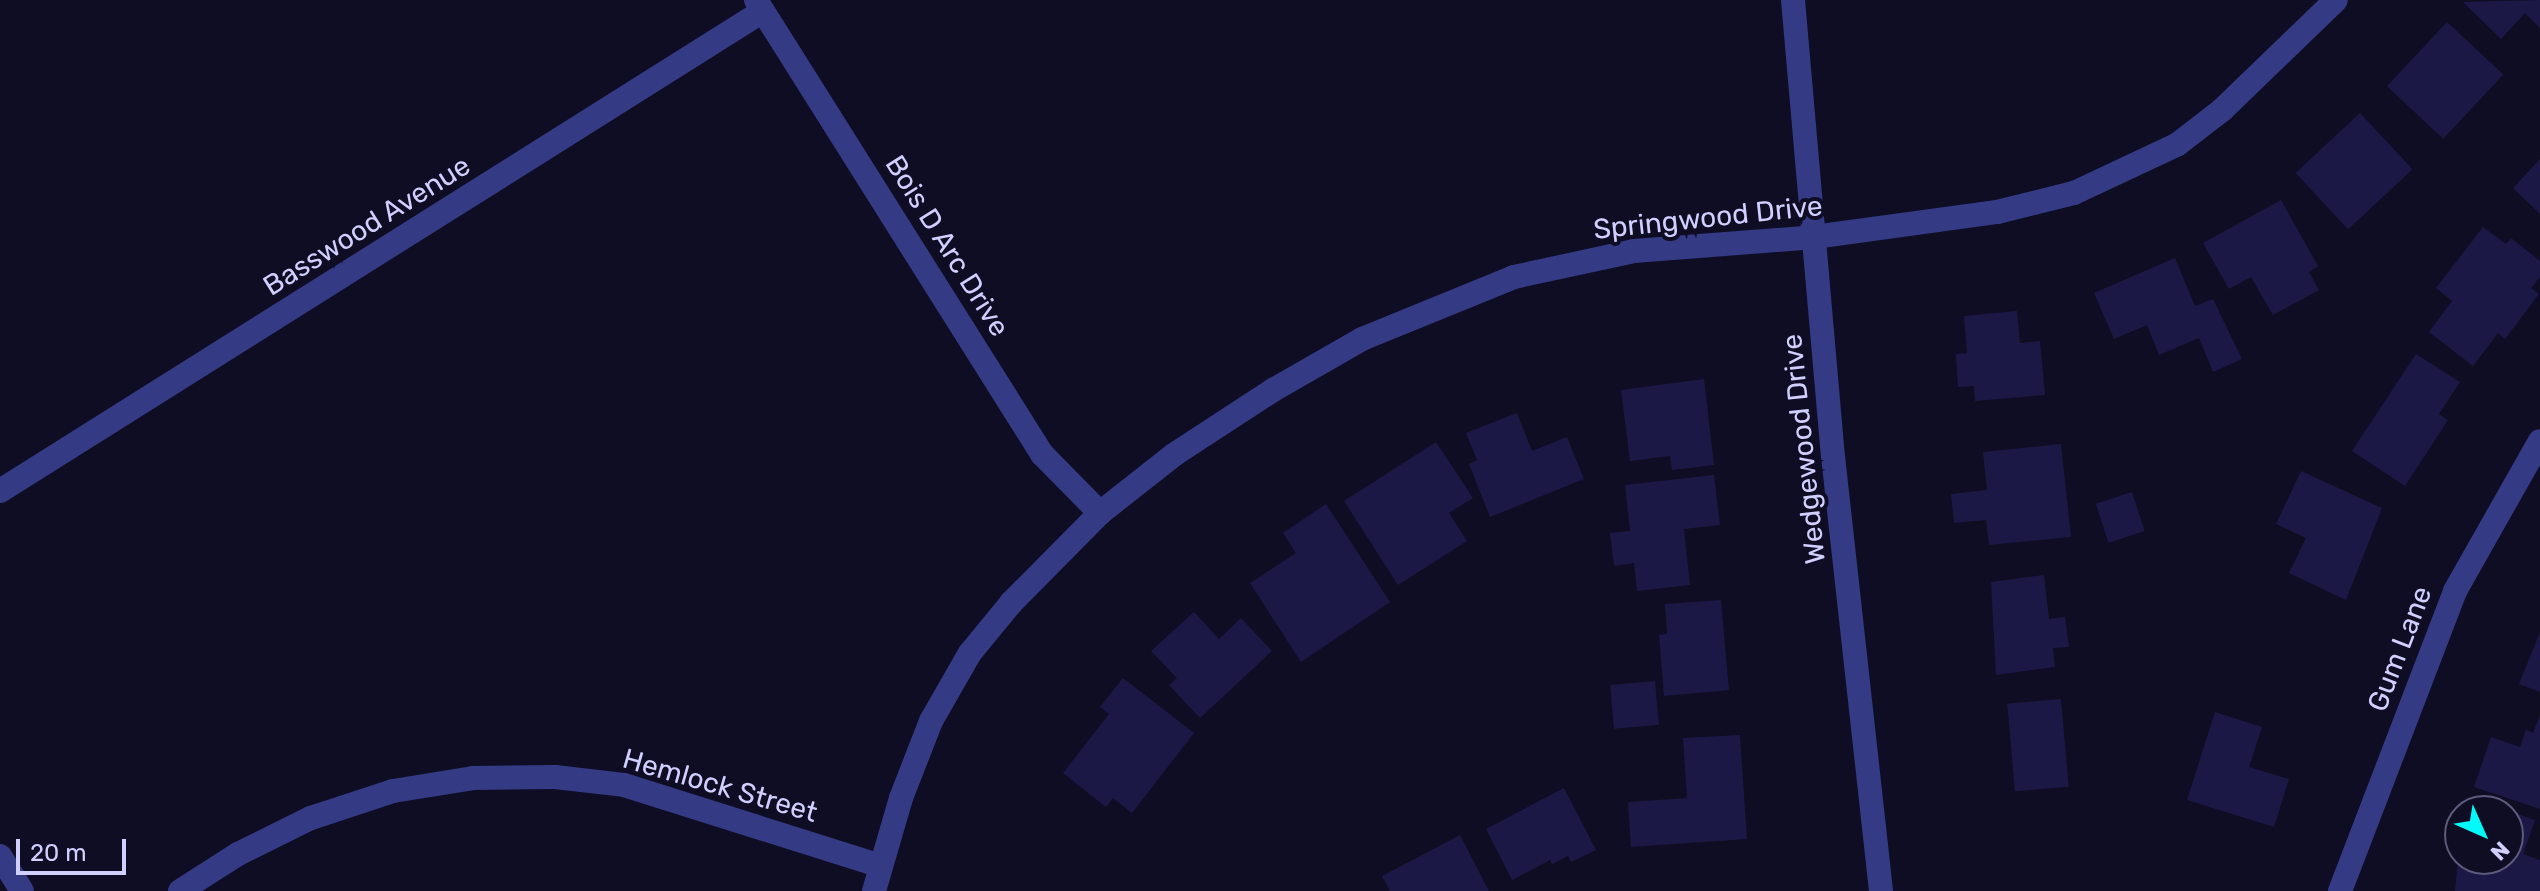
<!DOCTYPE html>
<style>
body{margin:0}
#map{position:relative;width:2540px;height:891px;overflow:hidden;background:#0e0d23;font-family:Rubik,sans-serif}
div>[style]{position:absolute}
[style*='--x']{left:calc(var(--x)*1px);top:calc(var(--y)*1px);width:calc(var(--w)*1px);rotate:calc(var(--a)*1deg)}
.building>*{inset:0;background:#1c1845;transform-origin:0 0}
.minor>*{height:24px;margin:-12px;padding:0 12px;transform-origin:12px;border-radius:12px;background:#353a85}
span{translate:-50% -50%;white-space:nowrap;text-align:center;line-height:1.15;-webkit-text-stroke:8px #0e0d23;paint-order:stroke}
.street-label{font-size:28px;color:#d0cfff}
.north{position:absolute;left:2444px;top:795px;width:80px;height:80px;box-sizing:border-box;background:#0e0d23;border:2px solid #5c5b7b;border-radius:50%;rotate:135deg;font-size:22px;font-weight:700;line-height:32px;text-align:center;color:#d0cfff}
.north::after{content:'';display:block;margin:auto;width:28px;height:36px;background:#00fafa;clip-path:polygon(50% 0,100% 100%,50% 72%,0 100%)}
.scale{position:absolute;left:16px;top:839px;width:110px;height:36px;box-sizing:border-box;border:4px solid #d0cfff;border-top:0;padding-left:10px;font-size:24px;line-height:28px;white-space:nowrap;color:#d0cfff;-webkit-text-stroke:6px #0e0d23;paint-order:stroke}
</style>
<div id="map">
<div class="building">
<i style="clip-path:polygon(2540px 0,2540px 28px,2525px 13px,2501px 39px,2463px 2px)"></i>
<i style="left:2447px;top:22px;width:77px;height:88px;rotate:43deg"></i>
<i style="left:2360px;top:113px;width:77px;height:88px;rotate:47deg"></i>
<i style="clip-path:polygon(2540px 159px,2540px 214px,2513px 188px)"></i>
<i style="clip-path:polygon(2281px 200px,2318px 266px,2309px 272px,2319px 290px,2273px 315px,2251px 277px,2229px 289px,2203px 243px)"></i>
<i style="clip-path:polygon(2483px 227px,2506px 244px,2511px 238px,2540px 261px,2540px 277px,2531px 288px,2539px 294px,2505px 339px,2498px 333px,2473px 366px,2429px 332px,2452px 301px,2436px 288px)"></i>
<i style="clip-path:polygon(2175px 258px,2195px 306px,2213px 299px,2242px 359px,2213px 372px,2199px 338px,2159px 355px,2147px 325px,2114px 339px,2094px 293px)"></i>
<i style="clip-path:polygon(2017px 311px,2020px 343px,2040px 341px,2045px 395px,1975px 401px,1974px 386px,1958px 387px,1956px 354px,1967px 353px,1964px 316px)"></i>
<i style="clip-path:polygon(2416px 354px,2460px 382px,2439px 414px,2448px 420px,2405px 486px,2352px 451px)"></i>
<i style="clip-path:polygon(1704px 379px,1714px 465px,1672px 470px,1670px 456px,1630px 461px,1621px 390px)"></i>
<i style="clip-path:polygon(1517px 413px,1532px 451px,1567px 437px,1584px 479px,1490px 517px,1469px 464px,1477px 460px,1466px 433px)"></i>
<i style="clip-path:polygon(1436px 442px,1473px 498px,1449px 513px,1467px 541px,1398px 585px,1344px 501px)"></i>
<i style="clip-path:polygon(2061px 444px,2071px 537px,1989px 545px,1986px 520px,1954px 523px,1951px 494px,1987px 490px,1983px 452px)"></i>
<i style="clip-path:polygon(2301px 471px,2382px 508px,2346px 600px,2289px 573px,2306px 538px,2276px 524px)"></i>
<i style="clip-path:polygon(1714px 475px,1720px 525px,1684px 529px,1690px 585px,1637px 591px,1634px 563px,1614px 566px,1610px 533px,1630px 531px,1625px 485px)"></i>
<i style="left:2132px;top:492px;width:41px;height:38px;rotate:72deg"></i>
<i style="clip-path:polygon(1326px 504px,1390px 602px,1301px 662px,1250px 583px,1296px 553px,1283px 533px)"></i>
<i style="clip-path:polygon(2044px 575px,2049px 619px,2065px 617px,2069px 647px,2053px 648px,2055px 667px,1996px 675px,1991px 582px)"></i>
<i style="clip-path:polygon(1721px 600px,1729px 690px,1664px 696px,1659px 635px,1667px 634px,1665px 604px)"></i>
<i style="clip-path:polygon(1194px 612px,1219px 639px,1241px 618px,1272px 651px,1200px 718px,1169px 685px,1177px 678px,1151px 651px)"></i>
<i style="clip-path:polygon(2540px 632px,2540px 692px,2519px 684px)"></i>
<i style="clip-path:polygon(1123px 678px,1194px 733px,1132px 813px,1113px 798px,1106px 807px,1063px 773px,1109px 714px,1100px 707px)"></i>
<i style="left:1655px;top:681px;width:44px;height:45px;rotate:85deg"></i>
<i style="left:2061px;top:699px;width:88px;height:54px;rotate:85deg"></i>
<i style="clip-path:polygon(2215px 712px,2262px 727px,2249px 767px,2289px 779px,2274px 827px,2187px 800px)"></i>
<i style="clip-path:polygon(2540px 715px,2540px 809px,2474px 787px,2491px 737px,2520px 747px,2526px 730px,2533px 733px)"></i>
<i style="clip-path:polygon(1740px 735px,1747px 839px,1631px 847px,1628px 802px,1687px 798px,1683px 738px)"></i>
<i style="clip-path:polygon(1564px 788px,1596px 850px,1571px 862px,1568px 856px,1552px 864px,1550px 860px,1512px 880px,1486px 829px)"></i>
<i style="clip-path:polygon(2486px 803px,2535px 820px,2523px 854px,2540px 860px,2540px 891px,2455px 891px,2458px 859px,2508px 859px,2508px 811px,2483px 811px)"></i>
<i style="clip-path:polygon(1460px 835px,1489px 891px,1390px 891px,1382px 876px)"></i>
</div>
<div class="minor">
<i style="--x:756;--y:0;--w:537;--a:57.79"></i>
<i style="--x:1042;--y:454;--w:83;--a:45.5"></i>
<i style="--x:1793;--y:0;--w:458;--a:85"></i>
<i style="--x:1833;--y:456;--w:438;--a:83.7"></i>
<i style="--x:0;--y:491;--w:901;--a:-32.17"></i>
<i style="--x:0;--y:856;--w:41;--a:57.8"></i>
<i style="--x:180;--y:891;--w:69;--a:-32.5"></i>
<i style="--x:238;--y:854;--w:81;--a:-26.3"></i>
<i style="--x:311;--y:818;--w:86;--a:-18.2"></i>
<i style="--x:393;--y:791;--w:81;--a:-9.2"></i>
<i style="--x:473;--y:778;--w:82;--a:-0.7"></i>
<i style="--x:555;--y:777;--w:69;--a:6.6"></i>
<i style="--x:624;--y:785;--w:269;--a:17.5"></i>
<i style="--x:874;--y:891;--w:97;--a:-73.8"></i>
<i style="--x:901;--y:798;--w:83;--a:-68.7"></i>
<i style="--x:931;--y:721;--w:78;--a:-60.2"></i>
<i style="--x:970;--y:653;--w:65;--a:-50.6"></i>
<i style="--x:1011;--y:603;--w:127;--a:-45.3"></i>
<i style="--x:1100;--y:513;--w:95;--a:-38.2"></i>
<i style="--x:1175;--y:454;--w:117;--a:-33.1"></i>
<i style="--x:1273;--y:390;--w:103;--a:-29.8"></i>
<i style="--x:1362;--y:339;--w:164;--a:-22.2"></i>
<i style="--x:1514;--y:277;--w:123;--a:-12.2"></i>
<i style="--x:1634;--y:251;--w:181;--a:-4.4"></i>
<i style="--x:1814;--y:237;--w:185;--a:-7.8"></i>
<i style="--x:1997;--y:212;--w:79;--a:-13.9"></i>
<i style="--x:2074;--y:193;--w:115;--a:-25.2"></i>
<i style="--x:2178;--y:144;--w:56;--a:-37.7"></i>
<i style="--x:2222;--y:110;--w:158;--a:-44"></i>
<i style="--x:2340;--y:891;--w:321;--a:-69"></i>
<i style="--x:2455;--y:591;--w:172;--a:-60.5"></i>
</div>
<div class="street-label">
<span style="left:1708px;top:218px;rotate:-6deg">Springwood Drive</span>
<span style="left:367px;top:226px;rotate:-32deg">Basswood Avenue</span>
<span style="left:947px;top:246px;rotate:58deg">Bois D Arc Drive</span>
<span style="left:1804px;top:449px;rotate:-96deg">Wedgewood Drive</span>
<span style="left:2400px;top:649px;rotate:-69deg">Gum Lane</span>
<span style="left:720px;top:786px;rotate:16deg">Hemlock Street</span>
</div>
<div class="north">N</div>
<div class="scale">20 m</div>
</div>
